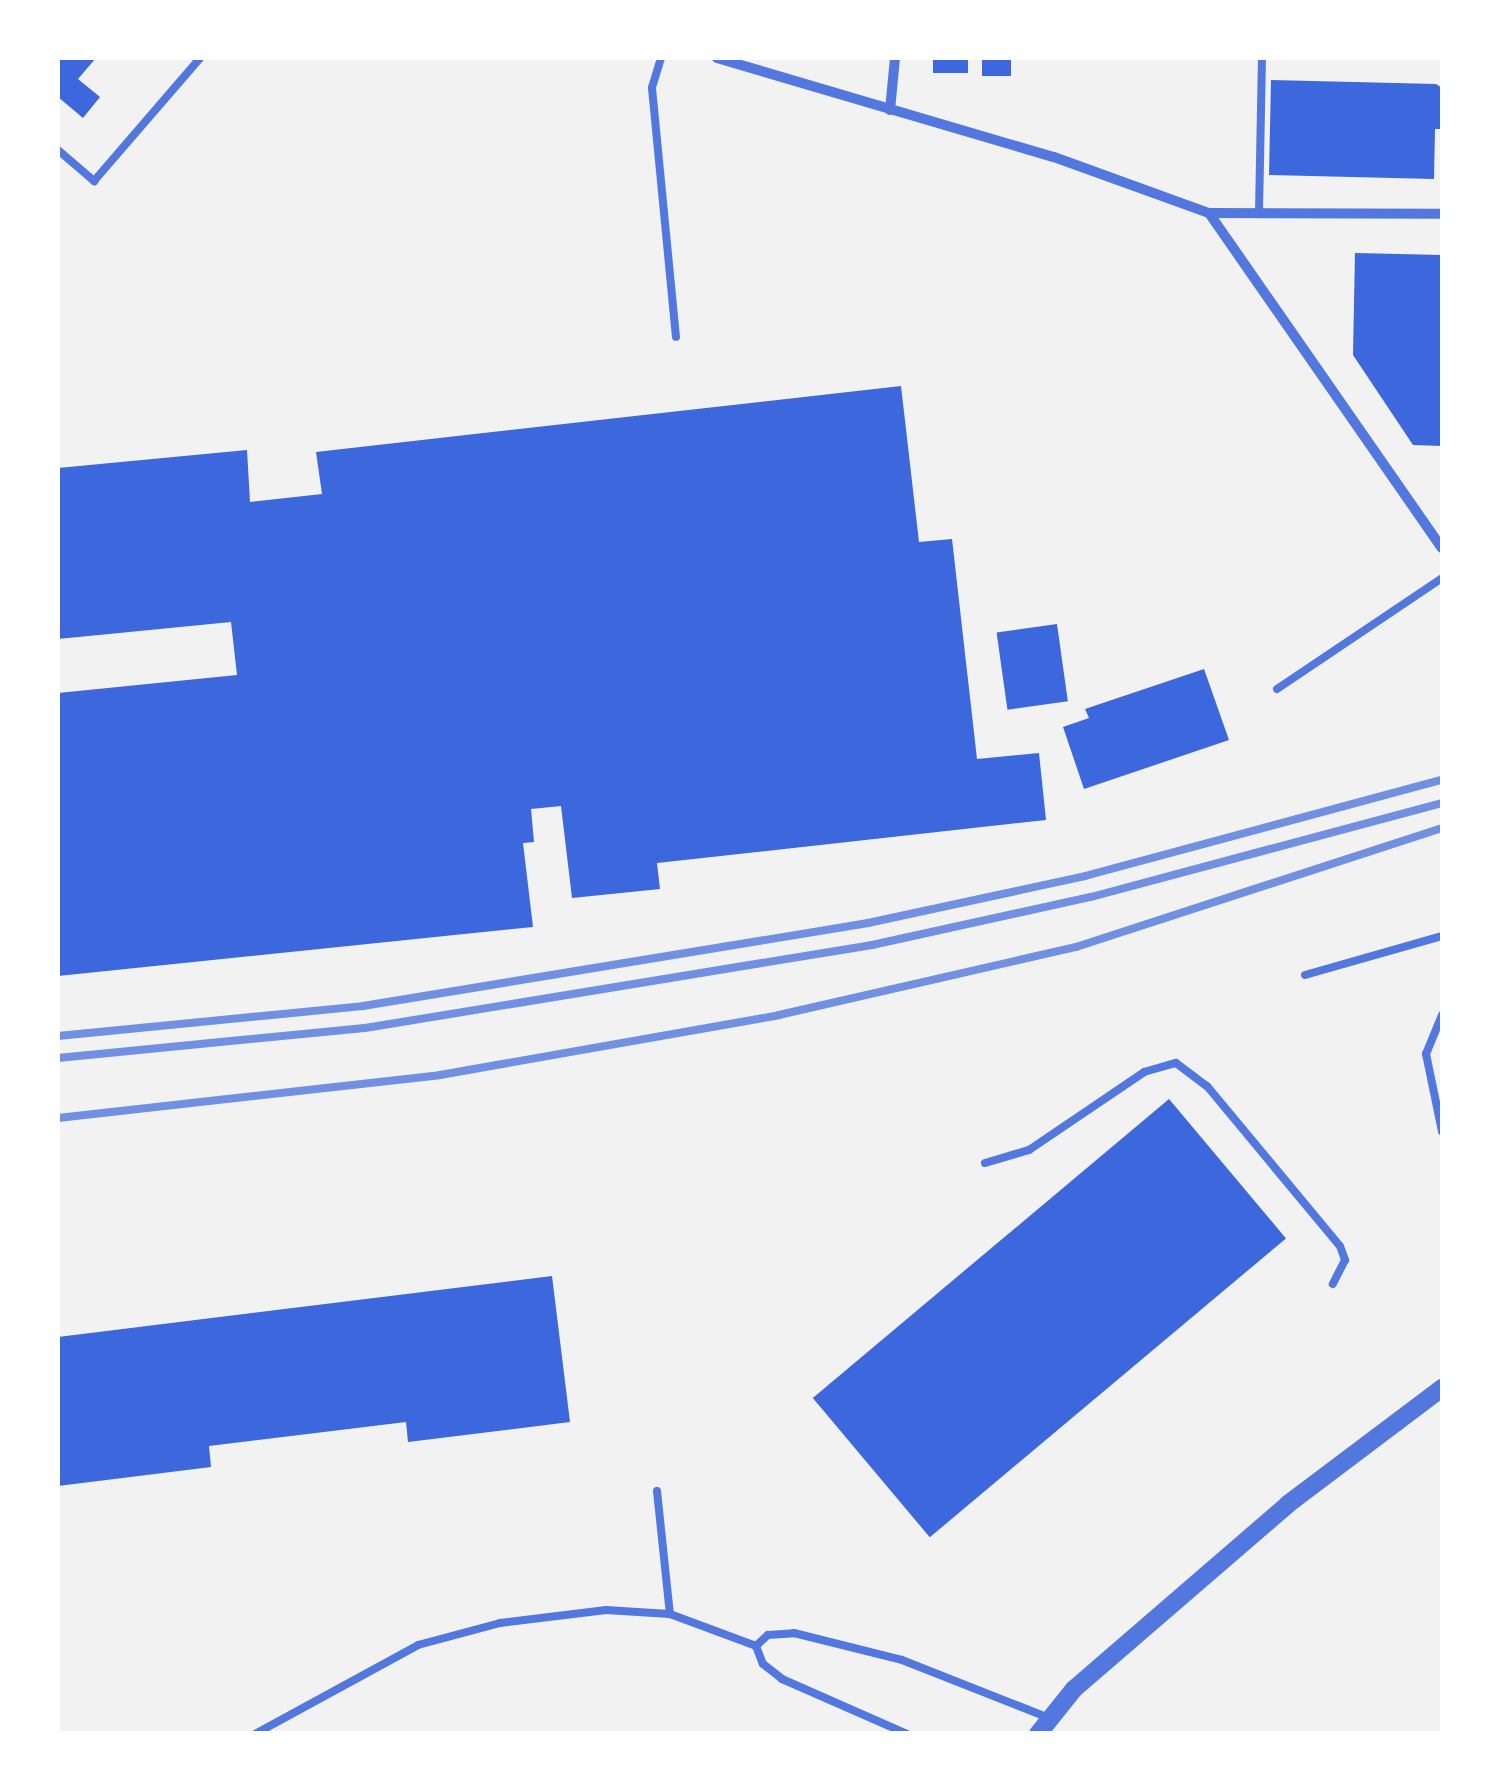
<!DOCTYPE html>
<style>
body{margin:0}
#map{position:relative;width:1500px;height:1791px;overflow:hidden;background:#f2f2f2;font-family:"Roboto Serif",serif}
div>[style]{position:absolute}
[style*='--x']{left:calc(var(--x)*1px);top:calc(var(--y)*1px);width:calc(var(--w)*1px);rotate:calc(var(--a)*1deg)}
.building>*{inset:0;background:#3d67dc;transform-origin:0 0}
.service>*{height:8px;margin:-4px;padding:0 4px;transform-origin:4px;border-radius:4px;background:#5277de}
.minor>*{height:10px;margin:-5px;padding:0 5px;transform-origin:5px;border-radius:5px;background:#5277de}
.tertiary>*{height:18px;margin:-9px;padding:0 9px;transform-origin:9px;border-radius:9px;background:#5277de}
.rail>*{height:8px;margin:-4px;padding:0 4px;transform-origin:4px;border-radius:4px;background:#7290e2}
span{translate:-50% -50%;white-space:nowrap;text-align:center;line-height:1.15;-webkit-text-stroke:8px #fff;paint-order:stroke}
.frame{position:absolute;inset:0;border:60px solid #fff;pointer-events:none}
</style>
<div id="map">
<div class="building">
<i style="clip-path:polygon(58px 58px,96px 58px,78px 79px,100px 97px,83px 118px,58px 97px)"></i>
<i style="left:933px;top:58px;width:35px;height:15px"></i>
<i style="left:982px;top:58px;width:29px;height:18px"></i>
<i style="clip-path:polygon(1271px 80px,1436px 84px,1442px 88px,1442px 129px,1435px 129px,1434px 179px,1269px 175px)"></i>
<i style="clip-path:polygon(1355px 253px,1442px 255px,1442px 446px,1413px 445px,1353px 355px)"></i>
<i style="clip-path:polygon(901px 386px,919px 542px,952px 539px,977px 759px,1039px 753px,1046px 820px,657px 863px,660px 889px,572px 898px,561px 806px,531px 809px,534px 842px,523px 843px,533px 927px,58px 976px,58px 693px,237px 675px,231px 622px,58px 639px,58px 468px,247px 450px,250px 502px,322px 494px,316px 452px)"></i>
<i style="left:1057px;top:624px;width:78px;height:61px;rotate:82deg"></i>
<i style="clip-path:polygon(1204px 669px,1229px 740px,1084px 789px,1063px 727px,1089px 718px,1085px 709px)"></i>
<i style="left:1169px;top:1099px;width:182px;height:465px;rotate:50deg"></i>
<i style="clip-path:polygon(552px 1276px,570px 1422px,408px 1442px,406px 1422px,209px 1446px,211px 1467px,58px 1486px,58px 1337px)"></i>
</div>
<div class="service">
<i style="--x:661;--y:58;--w:31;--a:107"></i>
<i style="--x:652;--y:88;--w:250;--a:84.5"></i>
<i style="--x:58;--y:150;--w:48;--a:40.7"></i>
<i style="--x:94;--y:181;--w:162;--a:-49.2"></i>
<i style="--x:1259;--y:213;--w:155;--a:-88.9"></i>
<i style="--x:1277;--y:689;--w:199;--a:-33.9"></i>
<i style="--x:1305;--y:975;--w:142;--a:-15.9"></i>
<i style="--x:1442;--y:1015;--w:42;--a:112.3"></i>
<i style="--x:1426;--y:1054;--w:79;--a:78.3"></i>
<i style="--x:985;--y:1163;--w:46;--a:-16.5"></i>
<i style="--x:1029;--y:1150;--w:139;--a:-34.1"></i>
<i style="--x:1144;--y:1072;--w:33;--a:-16"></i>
<i style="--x:1176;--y:1063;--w:39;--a:37"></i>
<i style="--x:1207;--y:1086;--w:208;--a:50.3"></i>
<i style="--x:1340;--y:1246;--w:15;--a:70"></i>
<i style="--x:1345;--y:1260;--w:27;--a:117"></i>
<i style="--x:657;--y:1491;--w:124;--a:84"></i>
<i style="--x:756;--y:1646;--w:16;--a:-43"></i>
<i style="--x:768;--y:1635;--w:26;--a:-4"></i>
<i style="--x:794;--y:1633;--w:111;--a:14"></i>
<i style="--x:902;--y:1660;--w:156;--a:21.5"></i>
<i style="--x:255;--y:1734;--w:186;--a:-28.6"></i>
<i style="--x:418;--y:1645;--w:85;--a:-15"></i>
<i style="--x:500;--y:1623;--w:107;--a:-7"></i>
<i style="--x:606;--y:1610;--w:64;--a:3.6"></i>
<i style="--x:670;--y:1614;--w:92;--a:20.4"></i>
<i style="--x:756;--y:1646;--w:19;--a:69"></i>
<i style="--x:763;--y:1664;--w:24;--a:38"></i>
<i style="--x:782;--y:1679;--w:137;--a:23.7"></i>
</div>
<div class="minor">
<i style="--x:717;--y:58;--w:351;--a:16.4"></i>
<i style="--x:1054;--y:157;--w:165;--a:19.9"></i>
<i style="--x:1209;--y:213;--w:408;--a:55.2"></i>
<i style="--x:890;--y:110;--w:52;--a:-84.5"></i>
<i style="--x:1209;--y:213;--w:233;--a:0.2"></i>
</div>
<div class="tertiary">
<i style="--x:1038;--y:1734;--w:58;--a:-51.3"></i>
<i style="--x:1074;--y:1689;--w:283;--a:-40.8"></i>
<i style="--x:1288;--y:1504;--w:193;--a:-37"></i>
</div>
<div class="rail">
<i style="--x:58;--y:1036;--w:306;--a:-5.6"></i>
<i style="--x:363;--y:1006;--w:512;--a:-9.33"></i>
<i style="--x:868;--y:923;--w:222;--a:-12.2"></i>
<i style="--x:1085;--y:876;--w:370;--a:-15.1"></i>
<i style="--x:58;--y:1058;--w:308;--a:-5.6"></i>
<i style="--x:365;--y:1028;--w:514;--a:-9.3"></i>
<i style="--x:872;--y:945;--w:224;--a:-12.4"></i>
<i style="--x:1091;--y:897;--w:363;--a:-15"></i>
<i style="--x:58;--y:1118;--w:384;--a:-6.4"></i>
<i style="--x:440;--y:1075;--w:344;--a:-10"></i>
<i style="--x:779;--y:1015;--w:305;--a:-12.9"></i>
<i style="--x:1076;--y:947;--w:385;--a:-18"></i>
</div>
<div class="frame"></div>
</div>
